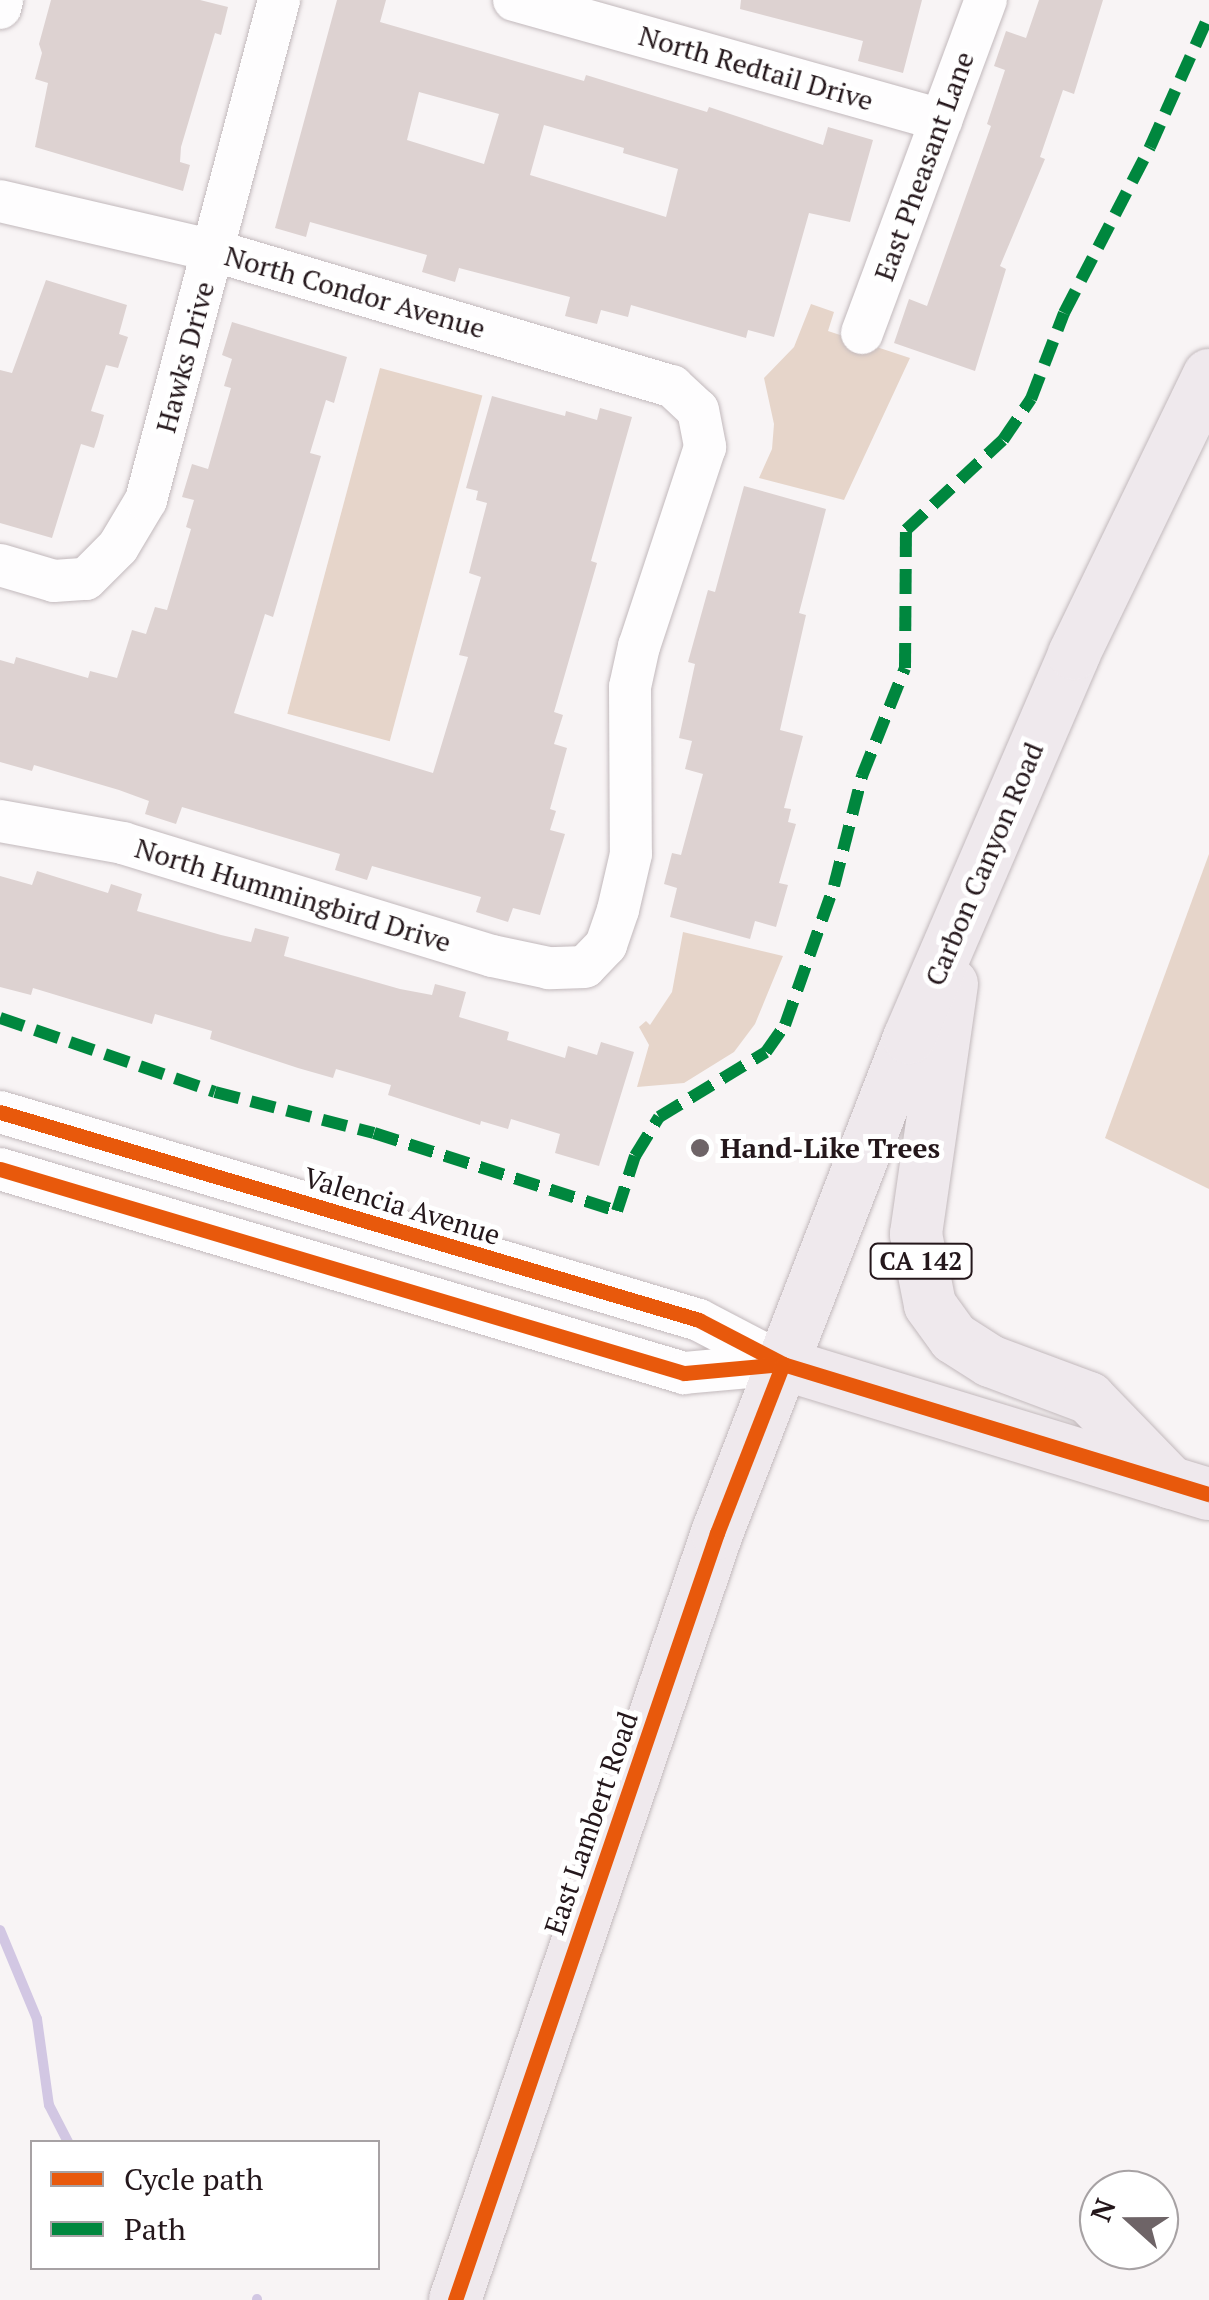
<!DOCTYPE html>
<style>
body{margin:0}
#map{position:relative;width:1209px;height:2300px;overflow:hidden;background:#f8f4f5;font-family:"PT Serif",serif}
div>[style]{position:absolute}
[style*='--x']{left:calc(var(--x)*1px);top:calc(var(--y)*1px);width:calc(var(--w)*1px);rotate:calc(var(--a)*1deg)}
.green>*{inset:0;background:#e6d5ca;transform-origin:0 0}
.stream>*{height:10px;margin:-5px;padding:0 5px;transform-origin:5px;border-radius:5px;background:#d2c7e3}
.building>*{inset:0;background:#ddd2d1}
.roads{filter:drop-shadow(0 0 2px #c2b9bc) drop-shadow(0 0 2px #c2b9bc)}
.minor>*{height:42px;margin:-21px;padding:0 21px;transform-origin:21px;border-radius:21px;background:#fefdfe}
.major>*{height:52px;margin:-26px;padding:0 26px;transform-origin:26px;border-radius:26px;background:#efe9ed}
.quiet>*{height:12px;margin-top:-6px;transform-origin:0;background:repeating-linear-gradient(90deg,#00873e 0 25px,transparent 0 37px)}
.cycleway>*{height:15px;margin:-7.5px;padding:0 7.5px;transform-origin:7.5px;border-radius:7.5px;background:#e8590c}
.dots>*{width:28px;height:28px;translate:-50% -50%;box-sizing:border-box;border:5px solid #fff;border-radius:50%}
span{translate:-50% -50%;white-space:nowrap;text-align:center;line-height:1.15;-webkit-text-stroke:10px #fff;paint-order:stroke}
.shield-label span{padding:2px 8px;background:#fff;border:2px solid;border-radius:8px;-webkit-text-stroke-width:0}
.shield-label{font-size:25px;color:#24171b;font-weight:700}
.street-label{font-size:28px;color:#24171b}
.poi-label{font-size:28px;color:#24171b;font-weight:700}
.left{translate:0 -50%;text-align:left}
.legend{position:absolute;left:30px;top:2140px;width:350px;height:130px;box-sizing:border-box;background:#fff;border:2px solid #a7a2a4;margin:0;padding:12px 18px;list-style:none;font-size:30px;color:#24171b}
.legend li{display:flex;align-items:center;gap:20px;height:50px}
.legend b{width:50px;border:2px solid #a7a2a4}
.north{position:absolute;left:1079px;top:2170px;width:100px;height:100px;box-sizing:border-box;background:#fff;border:2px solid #a7a2a4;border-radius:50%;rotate:291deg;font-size:28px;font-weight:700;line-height:40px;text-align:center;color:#24171b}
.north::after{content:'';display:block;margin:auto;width:35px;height:45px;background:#6e6467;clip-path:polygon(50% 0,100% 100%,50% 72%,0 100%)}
</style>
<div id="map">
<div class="green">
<i style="clip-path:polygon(811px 304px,834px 312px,828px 331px,910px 358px,844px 500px,759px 478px,772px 449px,774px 424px,764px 378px,794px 347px)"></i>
<i style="left:380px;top:368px;width:106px;height:358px;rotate:15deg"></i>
<i style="clip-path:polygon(1209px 854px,1209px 1189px,1105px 1138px)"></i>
<i style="clip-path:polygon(683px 932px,783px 956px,755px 1024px,734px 1052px,684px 1083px,637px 1087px,649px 1045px,639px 1027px,646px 1021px,650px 1025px,672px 992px)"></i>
</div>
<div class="stream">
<i style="--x:0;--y:1930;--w:96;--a:67.4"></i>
<i style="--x:37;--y:2019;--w:87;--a:82.1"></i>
<i style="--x:49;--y:2105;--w:42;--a:62.8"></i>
<i style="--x:257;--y:2299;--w:1;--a:90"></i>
</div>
<div class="building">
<i style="clip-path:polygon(51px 0,200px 0,228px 7px,221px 35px,215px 33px,181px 147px,180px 162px,190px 165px,183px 191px,35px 147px,48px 83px,35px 79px,42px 53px,39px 44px)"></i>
<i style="clip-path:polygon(evenodd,337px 0,386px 0,380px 22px,584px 81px,586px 75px,707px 112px,709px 107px,823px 145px,828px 127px,873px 140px,850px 222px,809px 213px,774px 337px,748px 330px,746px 338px,631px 305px,628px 317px,601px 310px,597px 324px,565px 316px,570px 297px,459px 268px,455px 282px,422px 272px,427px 255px,310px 222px,306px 237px,275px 228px,337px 0,419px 92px,499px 114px,484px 164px,407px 140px,419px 92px,337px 0,544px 125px,624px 148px,623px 153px,678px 169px,666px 217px,530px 175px,544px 125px)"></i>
<i style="clip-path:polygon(741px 0,922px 0,903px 73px,858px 61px,863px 41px,740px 9px)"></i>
<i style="clip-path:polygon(1039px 0,1103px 0,1074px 94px,1063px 90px,1040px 157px,1045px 159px,1000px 266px,1006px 269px,975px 371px,894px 343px,909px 299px,927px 306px,991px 126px,987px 124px,1005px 70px,994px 66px,1006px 31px,1026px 38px)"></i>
<i style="clip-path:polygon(46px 280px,127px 305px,119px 334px,128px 337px,118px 368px,106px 365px,91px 411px,104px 415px,98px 436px,94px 448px,81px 444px,52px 538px,0 523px,0 370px,12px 373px)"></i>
<i style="clip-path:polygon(232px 322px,347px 357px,334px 403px,326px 400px,310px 453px,321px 456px,273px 617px,265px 614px,234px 713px,433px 773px,468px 657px,459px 655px,481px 577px,469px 573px,487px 503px,476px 500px,478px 491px,466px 488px,492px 396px,565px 416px,566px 411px,597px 420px,600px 408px,632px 417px,591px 561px,597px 563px,554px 712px,563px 715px,554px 744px,567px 748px,550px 809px,556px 811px,550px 830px,565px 834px,540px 915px,513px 908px,508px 922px,476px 912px,481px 897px,372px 866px,367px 880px,335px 870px,340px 854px,182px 807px,176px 824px,145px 814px,149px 801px,119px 790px,34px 765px,32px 771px,0 762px,0 660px,14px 664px,16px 657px,88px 678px,90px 671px,117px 678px,132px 630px,146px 634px,155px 607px,167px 610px,191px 529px,186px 527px,194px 500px,182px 497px,192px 464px,208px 469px,231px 388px,224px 386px,232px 359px,222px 355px)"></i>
<i style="clip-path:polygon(744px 486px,826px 509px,799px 613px,806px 615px,780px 730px,803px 736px,784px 808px,791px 809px,788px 822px,796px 824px,779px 883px,788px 885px,776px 927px,755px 921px,750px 939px,670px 917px,677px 888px,664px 884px,672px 853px,681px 855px,703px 774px,685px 769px,692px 741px,679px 738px,695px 664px,688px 662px,708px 590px,715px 592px)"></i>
<i style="clip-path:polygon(37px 871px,108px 893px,111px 884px,142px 894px,137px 911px,221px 935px,251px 942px,255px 928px,289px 937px,284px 956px,400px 989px,432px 995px,435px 984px,466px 992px,459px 1017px,509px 1032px,507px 1040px,565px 1058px,568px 1046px,597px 1055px,601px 1042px,634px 1052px,599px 1166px,555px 1153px,560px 1134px,511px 1119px,508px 1129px,481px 1121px,480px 1125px,388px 1095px,391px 1085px,336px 1069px,333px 1078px,298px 1068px,210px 1039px,212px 1031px,155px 1014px,152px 1024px,33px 988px,31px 995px,0 987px,0 876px,32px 885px)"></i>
</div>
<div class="roads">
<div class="minor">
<i style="--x:514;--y:0;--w:444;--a:15.7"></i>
<i style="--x:0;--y:8;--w:8;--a:-76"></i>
<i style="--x:0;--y:201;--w:221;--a:13.1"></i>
<i style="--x:215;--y:251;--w:477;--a:16.5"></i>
<i style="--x:672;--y:386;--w:35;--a:43"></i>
<i style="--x:698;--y:410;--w:38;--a:79"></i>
<i style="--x:705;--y:447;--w:210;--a:108.3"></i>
<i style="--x:639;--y:646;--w:42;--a:102.4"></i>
<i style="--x:630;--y:687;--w:167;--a:89.7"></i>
<i style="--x:631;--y:854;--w:57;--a:103.1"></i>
<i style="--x:618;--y:910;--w:37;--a:109"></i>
<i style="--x:606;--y:945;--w:30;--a:134"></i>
<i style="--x:585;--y:967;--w:36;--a:178"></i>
<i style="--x:549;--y:968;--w:58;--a:-168.1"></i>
<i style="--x:492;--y:956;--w:386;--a:-163"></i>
<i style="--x:123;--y:843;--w:125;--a:-169.9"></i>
<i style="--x:862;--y:333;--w:355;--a:-69.6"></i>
<i style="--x:0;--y:565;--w:56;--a:16.5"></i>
<i style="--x:54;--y:581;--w:32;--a:-4"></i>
<i style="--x:86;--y:579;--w:45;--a:-45"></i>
<i style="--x:118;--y:547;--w:55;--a:-59.2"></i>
<i style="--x:146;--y:500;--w:517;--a:-75.1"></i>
<i style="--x:0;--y:1112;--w:729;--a:16.57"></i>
<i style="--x:699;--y:1320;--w:95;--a:27.6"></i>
<i style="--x:0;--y:1169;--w:714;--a:16.61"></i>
<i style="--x:684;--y:1373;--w:99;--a:-5.2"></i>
</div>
<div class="major">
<i style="--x:952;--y:984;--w:253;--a:98.2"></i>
<i style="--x:916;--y:1234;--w:72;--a:78.8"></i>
<i style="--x:930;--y:1305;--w:41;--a:54"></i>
<i style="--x:954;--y:1338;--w:43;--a:32.6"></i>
<i style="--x:990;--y:1361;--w:106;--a:20.5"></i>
<i style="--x:1089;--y:1398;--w:118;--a:46"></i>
<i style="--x:783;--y:1364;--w:445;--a:17"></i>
<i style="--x:455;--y:2300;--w:811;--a:-71.14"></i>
<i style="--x:717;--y:1533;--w:531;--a:-68.8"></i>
<i style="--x:909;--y:1038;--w:418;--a:-66.7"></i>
<i style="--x:1074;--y:654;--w:310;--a:-64.2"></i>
</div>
</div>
<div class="quiet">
<i style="--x:0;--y:1018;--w:227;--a:19"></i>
<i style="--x:215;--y:1092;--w:164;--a:14.5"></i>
<i style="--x:374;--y:1133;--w:255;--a:17.8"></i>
<i style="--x:617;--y:1211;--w:58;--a:-71.9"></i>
<i style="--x:635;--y:1156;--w:46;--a:-58.4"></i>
<i style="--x:659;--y:1117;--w:125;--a:-31.3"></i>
<i style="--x:766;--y:1052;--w:33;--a:-55"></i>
<i style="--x:785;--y:1025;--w:147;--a:-70.6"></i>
<i style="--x:834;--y:886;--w:114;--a:-75.7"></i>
<i style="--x:862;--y:776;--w:116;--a:-68.3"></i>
<i style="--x:905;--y:668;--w:138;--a:-89.6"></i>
<i style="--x:906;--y:530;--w:132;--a:-42.9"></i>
<i style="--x:1003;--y:440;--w:50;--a:-55.7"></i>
<i style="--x:1031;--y:399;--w:92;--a:-69"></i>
<i style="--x:1064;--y:313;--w:187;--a:-62.6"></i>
<i style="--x:1150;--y:147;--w:145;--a:-65.9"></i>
</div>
<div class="cycleway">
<i style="--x:0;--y:1112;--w:729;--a:16.57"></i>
<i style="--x:699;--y:1320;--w:95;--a:27.6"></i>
<i style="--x:783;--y:1364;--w:445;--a:17"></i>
<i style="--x:0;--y:1169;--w:714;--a:16.61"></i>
<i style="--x:684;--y:1373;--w:99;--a:-5.2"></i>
<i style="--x:455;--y:2300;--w:811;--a:-71.14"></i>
<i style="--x:717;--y:1533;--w:181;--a:-68.7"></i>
</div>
<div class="dots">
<i style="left:700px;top:1148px;background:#6e6467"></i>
</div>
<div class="shield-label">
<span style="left:921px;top:1261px">CA 142</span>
</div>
<div class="street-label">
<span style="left:756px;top:68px;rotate:16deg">North Redtail Drive</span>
<span style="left:924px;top:166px;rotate:-70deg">East Pheasant Lane</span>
<span style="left:355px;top:292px;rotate:16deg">North Condor Avenue</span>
<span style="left:185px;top:357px;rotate:-75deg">Hawks Drive</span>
<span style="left:984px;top:864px;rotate:-67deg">Carbon Canyon Road</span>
<span style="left:293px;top:895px;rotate:17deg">North Hummingbird Drive</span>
<span style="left:402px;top:1206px;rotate:17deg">Valencia Avenue</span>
<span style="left:591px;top:1823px;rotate:-71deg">East Lambert Road</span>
</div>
<div class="poi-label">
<span class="left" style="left:720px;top:1148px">Hand-Like Trees</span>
</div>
<ul class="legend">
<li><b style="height:12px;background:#e8590c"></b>Cycle path</li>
<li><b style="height:12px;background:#00873e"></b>Path</li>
</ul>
<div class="north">N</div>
</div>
